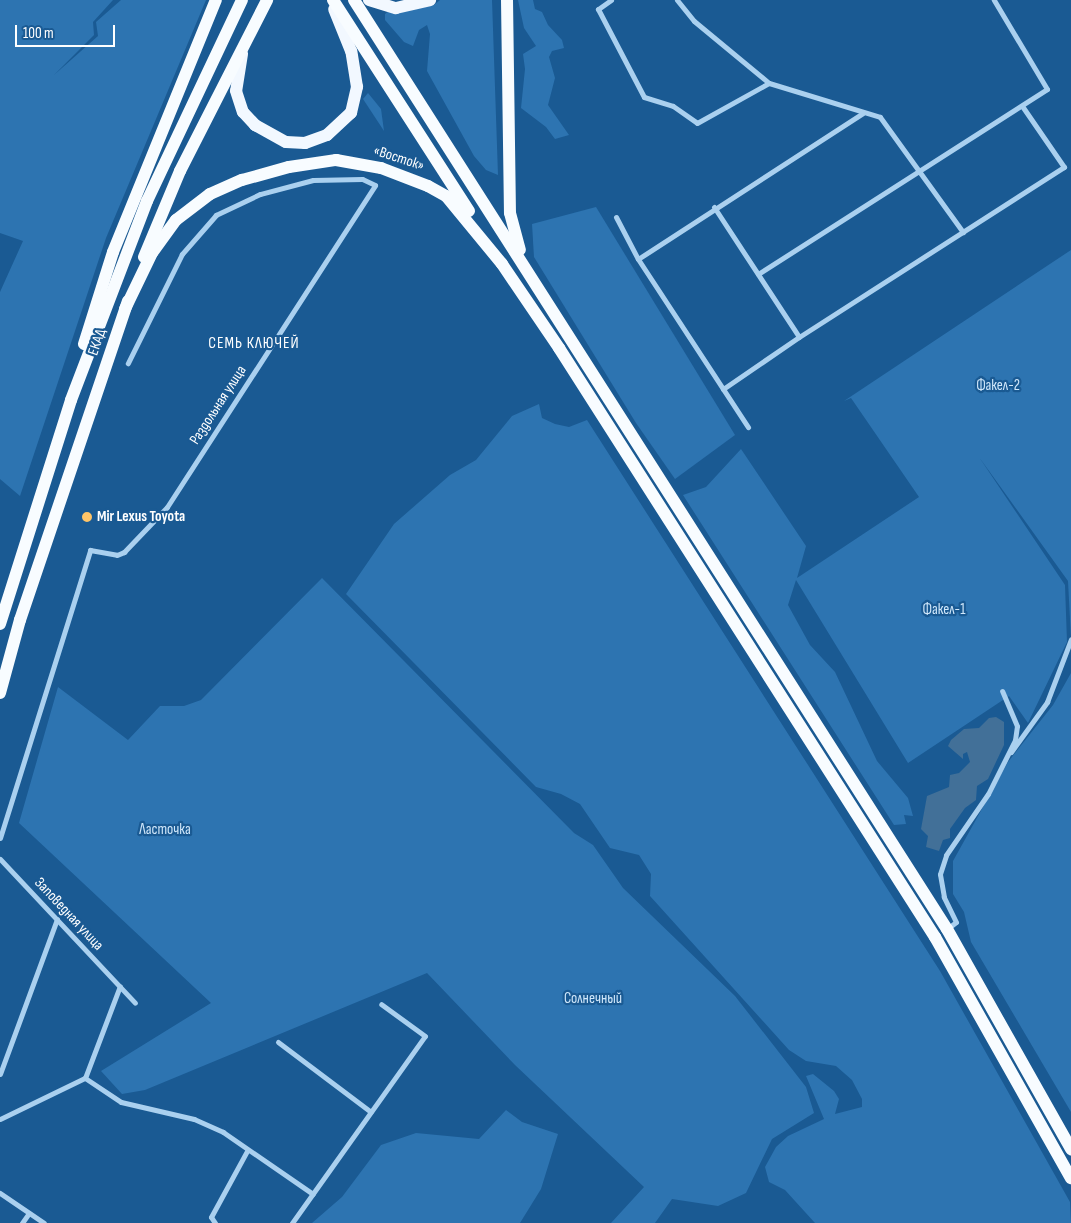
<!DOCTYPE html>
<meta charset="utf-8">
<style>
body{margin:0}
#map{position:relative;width:1071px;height:1223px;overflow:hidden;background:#1a5a93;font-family:"Sofia Sans Condensed",sans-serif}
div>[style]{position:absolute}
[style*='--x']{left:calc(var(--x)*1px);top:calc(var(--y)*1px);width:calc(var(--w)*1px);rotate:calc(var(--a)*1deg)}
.green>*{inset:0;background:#2d74b1}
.water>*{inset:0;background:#427098}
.minor>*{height:5px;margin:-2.5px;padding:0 2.5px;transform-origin:2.5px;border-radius:2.5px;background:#aad0ef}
.primary>*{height:12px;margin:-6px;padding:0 6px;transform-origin:6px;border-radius:6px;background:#f2f8ff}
.trunk>*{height:12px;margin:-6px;padding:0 6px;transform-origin:6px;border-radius:6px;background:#f8fcff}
.dots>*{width:14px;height:14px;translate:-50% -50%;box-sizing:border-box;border:2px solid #1a5a93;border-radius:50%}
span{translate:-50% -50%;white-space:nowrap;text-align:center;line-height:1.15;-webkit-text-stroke:4.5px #1a5a93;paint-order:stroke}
.street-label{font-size:15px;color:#fff}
.park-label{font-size:15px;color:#d1e8fb}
.poi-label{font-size:15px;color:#fff;font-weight:700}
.left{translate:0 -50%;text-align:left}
.neighbourhood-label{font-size:16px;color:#fff;letter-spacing:1px}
.scale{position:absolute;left:15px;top:25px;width:100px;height:22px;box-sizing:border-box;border:2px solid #fff;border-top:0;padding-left:6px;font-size:15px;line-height:18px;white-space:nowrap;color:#fff;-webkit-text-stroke:4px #1a5a93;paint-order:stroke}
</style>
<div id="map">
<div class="green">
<i style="clip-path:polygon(0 0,113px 0,93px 22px,94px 35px,54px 75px,98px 36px,96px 22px,121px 0,206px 0,106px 238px,20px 496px,0 479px,0 292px,23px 241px,0 233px)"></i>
<i style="clip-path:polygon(440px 0,492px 0,498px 175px,486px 170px,474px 156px,427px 71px,430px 34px,427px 25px,419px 30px,413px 46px,404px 42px,385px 20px,385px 14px,390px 10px,398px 13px,434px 5px)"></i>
<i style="clip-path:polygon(518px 0,533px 0,535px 9px,542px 12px,548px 25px,562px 40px,564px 48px,552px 51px,549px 57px,555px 78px,548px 105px,569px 135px,555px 139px,546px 127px,521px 108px,525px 69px,523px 54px,536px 46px,524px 28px)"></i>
<i style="clip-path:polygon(368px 93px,381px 109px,384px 131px,363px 99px)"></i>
<i style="clip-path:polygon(596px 207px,735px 435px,675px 479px,636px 423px,534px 257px,532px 224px)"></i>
<i style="clip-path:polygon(1071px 250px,1071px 638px,1068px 581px,979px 457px,1065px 585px,1067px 642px,1028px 723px,1009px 696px,908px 763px,796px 580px,788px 605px,810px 645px,835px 672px,877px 761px,908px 798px,913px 816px,904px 815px,906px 824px,894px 825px,683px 495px,706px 487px,741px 449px,806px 546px,797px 578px,919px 497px,851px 398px,844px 401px)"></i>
<i style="clip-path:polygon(539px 404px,542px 418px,555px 424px,569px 427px,587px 420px,940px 971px,1070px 1202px,1071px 1223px,815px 1223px,785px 1190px,769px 1182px,765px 1167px,776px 1147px,788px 1136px,824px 1119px,806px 1076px,813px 1074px,834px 1091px,839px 1099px,835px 1114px,862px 1107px,862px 1099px,852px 1080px,836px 1066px,806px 1061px,789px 1050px,650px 896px,651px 874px,639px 855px,610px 848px,580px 804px,561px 794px,536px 787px,346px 594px,394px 524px,450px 475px,476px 460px,512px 416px)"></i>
<i style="clip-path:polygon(322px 578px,574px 833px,593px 845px,623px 888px,735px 996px,806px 1087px,814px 1113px,772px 1139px,746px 1193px,718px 1206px,672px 1199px,655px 1223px,611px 1223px,644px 1187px,515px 1065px,427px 973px,145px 1090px,122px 1094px,101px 1071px,211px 1003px,19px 823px,58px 687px,128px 740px,160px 706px,184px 706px,201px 700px)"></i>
<i style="clip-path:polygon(1071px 673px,1071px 1112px,971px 942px,964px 912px,953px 894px,953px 861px,1008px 762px,1053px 705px)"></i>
<i style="clip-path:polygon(506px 1110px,522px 1122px,558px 1134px,541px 1189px,520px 1223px,312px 1223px,342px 1197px,381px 1145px,416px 1133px,479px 1139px)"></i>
</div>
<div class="water">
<i style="clip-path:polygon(996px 717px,1004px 722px,1004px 745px,988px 779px,977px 786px,976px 800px,965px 808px,950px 829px,950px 838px,943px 840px,939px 851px,926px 847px,928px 836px,921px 829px,927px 796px,949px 787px,950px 775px,959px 773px,970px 762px,967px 752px,963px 754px,963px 759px,948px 746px,951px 740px,964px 729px,979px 728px,989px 718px)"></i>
</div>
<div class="minor">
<i style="--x:611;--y:0;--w:16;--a:145"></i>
<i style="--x:598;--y:9;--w:99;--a:62.4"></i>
<i style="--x:644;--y:97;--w:30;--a:17"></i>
<i style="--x:673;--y:106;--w:29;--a:35"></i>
<i style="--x:697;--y:123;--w:82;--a:-29.1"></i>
<i style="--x:677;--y:0;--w:27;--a:51"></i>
<i style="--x:694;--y:21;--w:97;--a:39.6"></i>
<i style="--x:769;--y:83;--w:116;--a:17"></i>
<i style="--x:880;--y:117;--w:142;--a:54.2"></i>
<i style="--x:714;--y:207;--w:155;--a:56.8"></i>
<i style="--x:616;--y:217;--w:47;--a:62.4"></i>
<i style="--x:638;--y:259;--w:201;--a:56.8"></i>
<i style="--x:638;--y:259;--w:268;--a:-33"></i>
<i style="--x:758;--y:274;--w:343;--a:-32.6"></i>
<i style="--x:1047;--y:89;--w:104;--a:-120.8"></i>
<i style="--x:723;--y:389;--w:92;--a:-34.4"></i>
<i style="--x:799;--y:337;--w:315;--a:-32.7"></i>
<i style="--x:1064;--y:167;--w:74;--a:-124.5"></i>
<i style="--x:1011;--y:752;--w:62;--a:-54.2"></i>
<i style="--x:1047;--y:702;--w:67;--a:-69.1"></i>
<i style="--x:0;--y:838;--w:302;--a:-72.6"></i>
<i style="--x:90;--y:550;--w:27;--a:10"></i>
<i style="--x:117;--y:555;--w:8;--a:-23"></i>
<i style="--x:124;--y:552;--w:62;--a:-46.3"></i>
<i style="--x:167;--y:507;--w:383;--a:-57.1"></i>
<i style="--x:375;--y:185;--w:14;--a:-155"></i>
<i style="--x:362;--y:179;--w:49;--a:178.8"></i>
<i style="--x:313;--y:180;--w:55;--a:165.2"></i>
<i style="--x:260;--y:194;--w:49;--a:154.5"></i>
<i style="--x:216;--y:215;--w:52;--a:131.1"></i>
<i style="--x:182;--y:254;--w:122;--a:116.4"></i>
<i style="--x:0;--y:859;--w:197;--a:46.8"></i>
<i style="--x:947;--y:929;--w:11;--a:-38"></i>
<i style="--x:956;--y:922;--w:28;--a:-116"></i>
<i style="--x:944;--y:897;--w:23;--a:-100"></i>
<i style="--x:940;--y:874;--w:20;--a:-72"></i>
<i style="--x:946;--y:855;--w:74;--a:-55.5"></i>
<i style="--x:988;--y:794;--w:60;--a:-63.4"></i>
<i style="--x:1015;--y:740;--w:14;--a:-82"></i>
<i style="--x:1017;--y:726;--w:38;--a:-113"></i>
<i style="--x:278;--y:1042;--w:116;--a:37"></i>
<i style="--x:0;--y:1074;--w:165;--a:-69.8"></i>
<i style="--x:85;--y:1078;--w:43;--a:33.7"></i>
<i style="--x:121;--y:1102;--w:75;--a:13.1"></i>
<i style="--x:194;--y:1119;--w:32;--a:24"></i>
<i style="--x:223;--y:1132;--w:109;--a:34.6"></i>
<i style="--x:0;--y:1119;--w:94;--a:-25.8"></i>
<i style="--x:85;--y:1078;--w:98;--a:-69.2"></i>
<i style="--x:0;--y:1193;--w:53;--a:34.3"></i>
<i style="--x:22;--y:1223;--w:12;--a:-55"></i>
<i style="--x:215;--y:1223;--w:7;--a:-124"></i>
<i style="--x:211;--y:1217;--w:75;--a:-61.4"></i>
<i style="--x:292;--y:1223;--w:229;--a:-54.6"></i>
<i style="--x:425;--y:1036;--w:54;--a:-144"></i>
</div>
<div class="primary">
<i style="--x:369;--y:0;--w:28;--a:17"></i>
<i style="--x:396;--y:8;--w:35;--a:-13"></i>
<i style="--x:242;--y:54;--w:37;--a:99"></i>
<i style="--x:236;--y:91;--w:22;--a:72"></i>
<i style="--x:243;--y:112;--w:18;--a:47"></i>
<i style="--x:255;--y:125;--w:35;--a:29"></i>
<i style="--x:286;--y:142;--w:19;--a:3"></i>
<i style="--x:305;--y:143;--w:23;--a:-20"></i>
<i style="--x:327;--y:135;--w:33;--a:-43"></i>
<i style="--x:351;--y:113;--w:27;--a:-77"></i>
<i style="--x:357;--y:87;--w:36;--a:-99"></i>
<i style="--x:351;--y:51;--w:45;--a:-112"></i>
</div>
<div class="trunk">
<i style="--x:333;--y:0;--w:251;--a:57.2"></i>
<i style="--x:354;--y:0;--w:1102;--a:57.45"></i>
<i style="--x:947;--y:929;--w:253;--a:60.6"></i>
<i style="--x:507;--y:0;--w:213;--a:89.2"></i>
<i style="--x:510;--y:213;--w:38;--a:75"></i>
<i style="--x:144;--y:257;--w:93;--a:-67.3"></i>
<i style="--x:180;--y:171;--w:192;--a:-63"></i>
<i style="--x:125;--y:309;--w:62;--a:-64.3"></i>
<i style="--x:152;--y:253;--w:41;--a:-54"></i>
<i style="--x:176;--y:220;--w:43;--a:-37.4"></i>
<i style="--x:210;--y:194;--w:35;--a:-24"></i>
<i style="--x:242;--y:180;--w:49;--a:-15.5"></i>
<i style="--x:289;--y:167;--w:48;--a:-8.5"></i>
<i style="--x:336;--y:160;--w:46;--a:10.1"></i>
<i style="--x:381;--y:168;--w:50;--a:21"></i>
<i style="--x:428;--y:186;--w:21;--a:29"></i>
<i style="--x:446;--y:196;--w:88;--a:50.5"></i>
<i style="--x:502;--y:264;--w:102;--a:55.8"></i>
<i style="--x:559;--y:348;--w:699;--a:57.45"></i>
<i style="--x:935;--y:937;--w:277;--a:60.6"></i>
<i style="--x:84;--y:344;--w:96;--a:-72.5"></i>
<i style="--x:113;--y:252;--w:272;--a:-67.8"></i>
<i style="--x:0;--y:624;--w:235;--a:-72.4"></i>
<i style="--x:71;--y:400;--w:213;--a:-69.1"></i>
<i style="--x:147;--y:201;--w:222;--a:-64.7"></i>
<i style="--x:0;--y:693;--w:76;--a:-74.7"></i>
<i style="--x:20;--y:620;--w:337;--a:-71.3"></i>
</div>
<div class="dots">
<i style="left:87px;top:517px;background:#ffc568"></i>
</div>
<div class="street-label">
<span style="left:399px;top:158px;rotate:18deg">«Восток»</span>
<span style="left:97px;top:342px;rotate:-71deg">ЕКАД</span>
<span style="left:218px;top:405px;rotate:-57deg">Раздольная улица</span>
<span style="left:69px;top:914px;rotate:47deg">Заповедная улица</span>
</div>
<div class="park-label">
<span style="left:998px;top:386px">Факел-2</span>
<span style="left:944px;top:610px">Факел-1</span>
<span style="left:165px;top:830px">Ласточка</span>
<span style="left:593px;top:999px">Солнечный</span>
</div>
<div class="poi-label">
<span class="left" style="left:97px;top:517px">Mir Lexus Toyota</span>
</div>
<div class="neighbourhood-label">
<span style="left:254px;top:344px">СЕМЬ КЛЮЧЕЙ</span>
</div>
<div class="scale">100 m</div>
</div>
